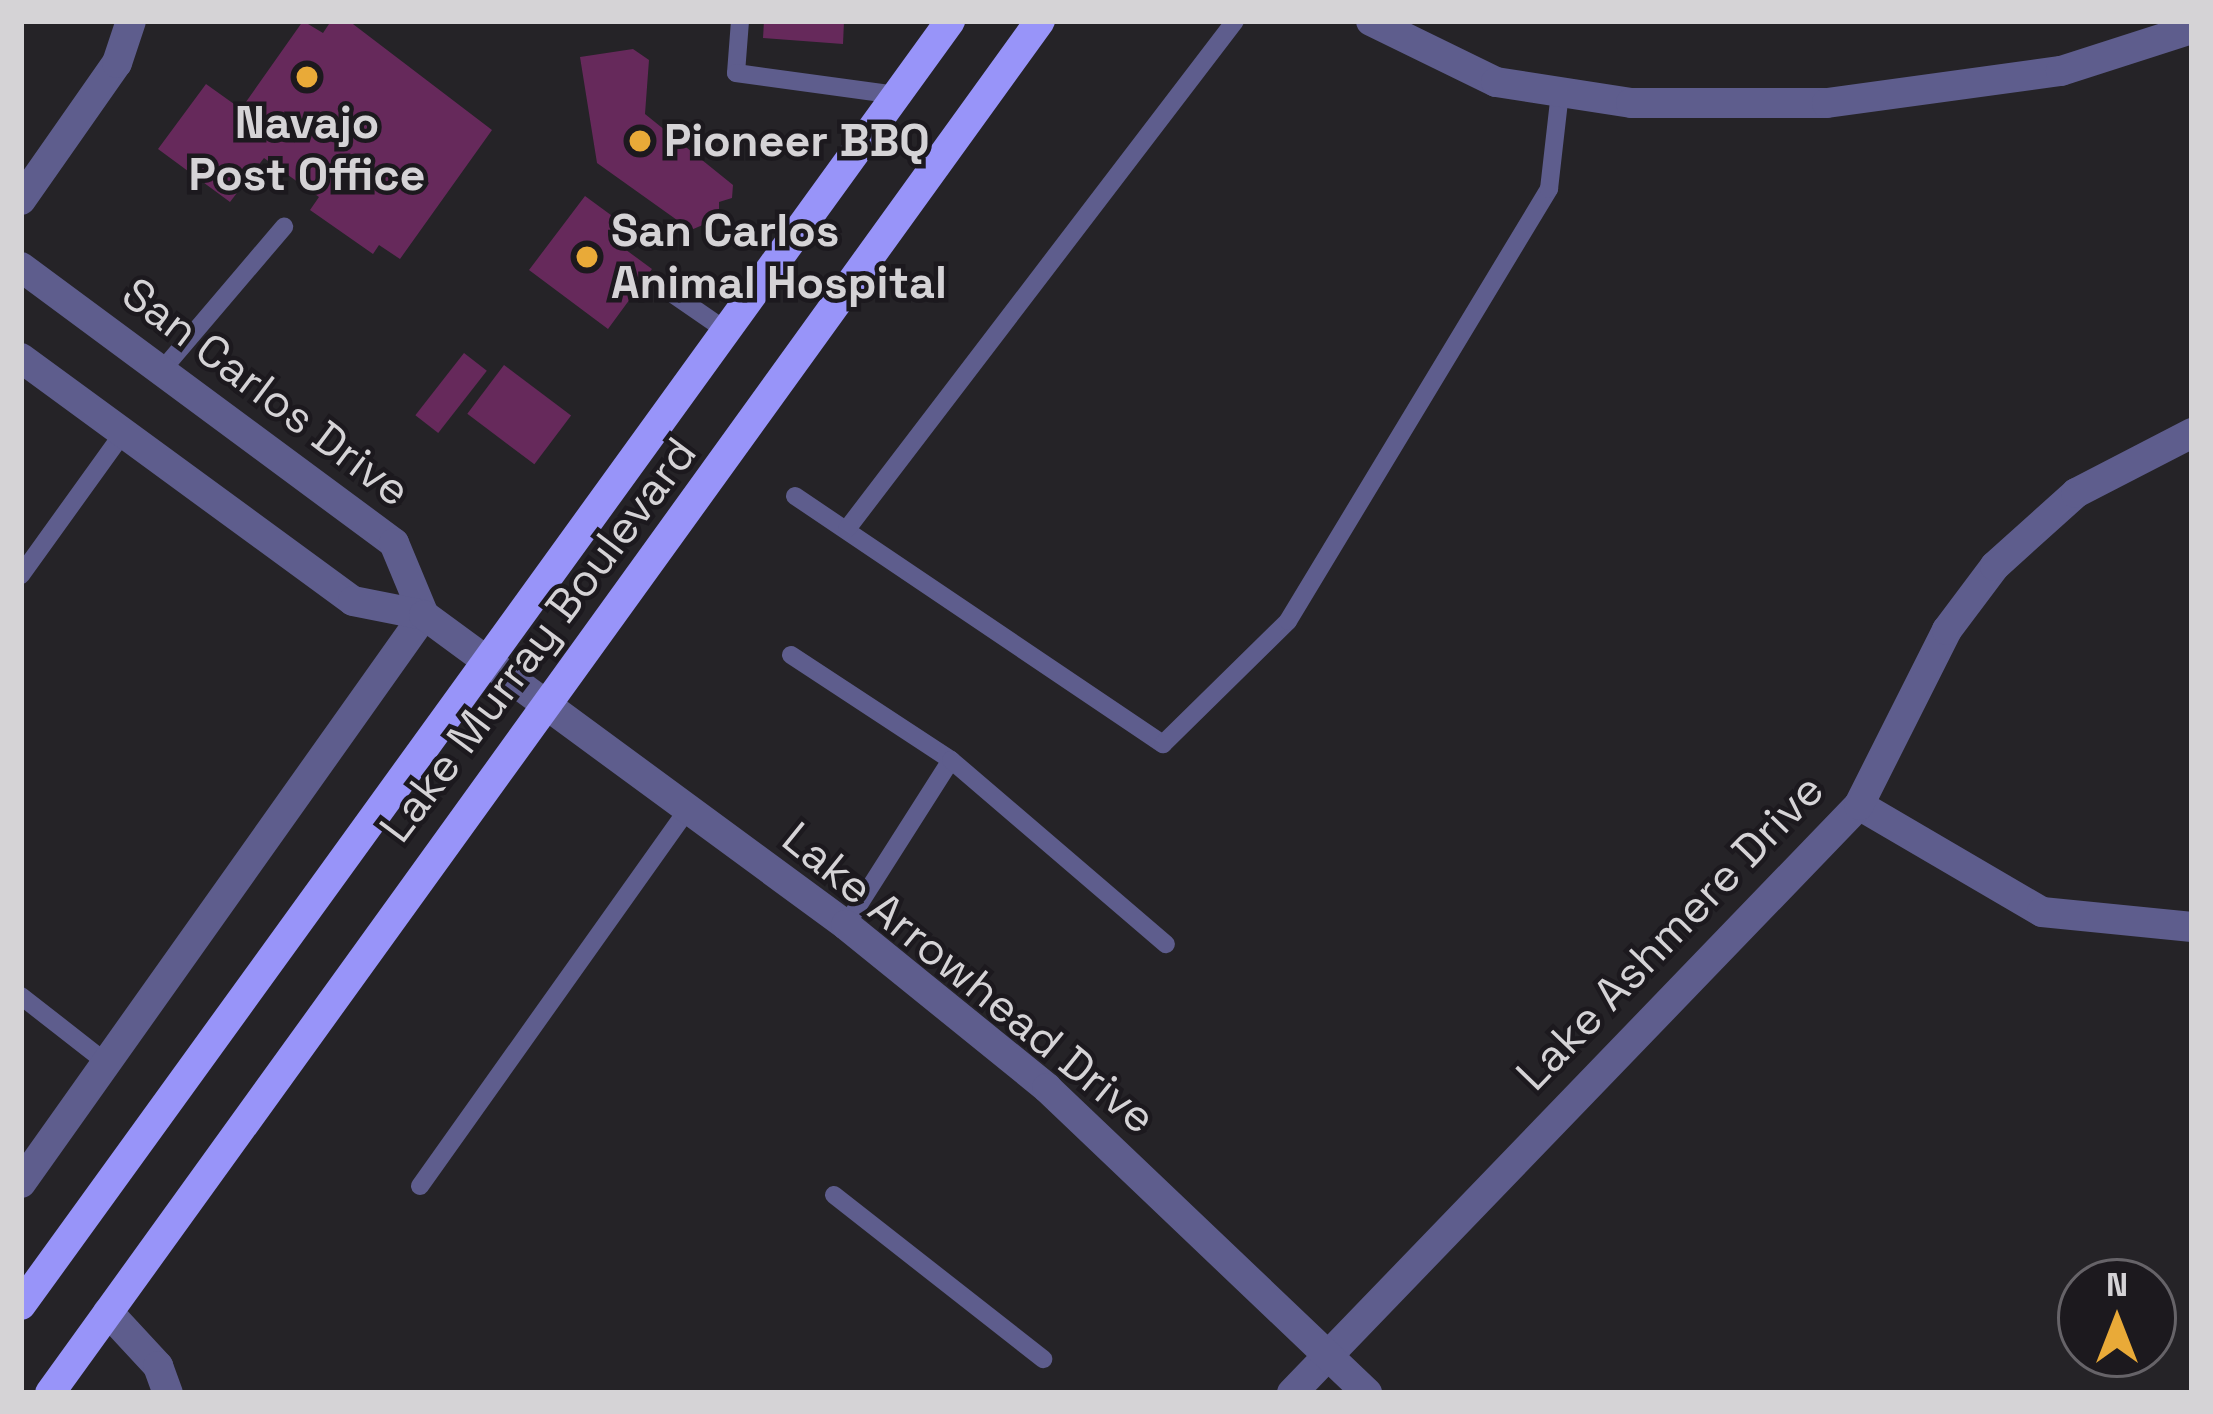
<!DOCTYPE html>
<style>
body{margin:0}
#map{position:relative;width:2213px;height:1414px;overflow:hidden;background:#252327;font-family:"Space Grotesk",sans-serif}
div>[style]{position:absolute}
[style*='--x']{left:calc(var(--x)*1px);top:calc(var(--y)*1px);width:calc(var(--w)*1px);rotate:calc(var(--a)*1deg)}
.building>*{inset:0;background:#66295b;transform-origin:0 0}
.service>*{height:18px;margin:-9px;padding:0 9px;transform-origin:9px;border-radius:9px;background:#5e5d8d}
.minor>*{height:30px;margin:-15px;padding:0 15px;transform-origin:15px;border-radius:15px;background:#5e5d8d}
.tertiary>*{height:30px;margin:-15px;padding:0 15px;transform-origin:15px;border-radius:15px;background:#5e5d8d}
.primary>*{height:30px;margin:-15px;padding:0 15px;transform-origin:15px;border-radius:15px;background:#9894f9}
.dots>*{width:33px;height:33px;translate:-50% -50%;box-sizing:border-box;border:6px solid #1c191e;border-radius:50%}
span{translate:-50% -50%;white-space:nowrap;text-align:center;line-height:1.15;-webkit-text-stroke:9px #1c191e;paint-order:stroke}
.poi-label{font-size:45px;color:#d5d3d6;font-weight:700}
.left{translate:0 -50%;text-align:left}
.street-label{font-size:45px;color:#d5d3d6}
.frame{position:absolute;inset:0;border:24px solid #d5d3d6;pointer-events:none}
.north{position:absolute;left:2057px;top:1258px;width:120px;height:120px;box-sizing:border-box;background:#1c191e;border:3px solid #666368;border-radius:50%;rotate:0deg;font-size:33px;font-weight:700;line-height:48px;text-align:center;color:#d5d3d6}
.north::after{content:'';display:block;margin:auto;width:42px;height:54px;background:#e9aa38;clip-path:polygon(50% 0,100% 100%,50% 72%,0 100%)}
</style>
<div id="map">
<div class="building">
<i style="clip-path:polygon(303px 21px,323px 33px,331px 21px,349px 21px,492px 130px,400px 259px,379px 245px,373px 254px,310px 210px,319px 197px,264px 158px,230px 202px,158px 149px,206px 84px,241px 109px)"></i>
<i style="clip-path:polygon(764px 21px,844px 21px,843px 44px,763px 38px)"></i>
<i style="clip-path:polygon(633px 49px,649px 60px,645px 114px,733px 185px,732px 198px,719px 202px,719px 218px,691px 230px,597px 163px,580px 57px)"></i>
<i style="clip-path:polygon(585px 196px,630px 229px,618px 244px,652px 269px,608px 329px,529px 270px)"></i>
<i style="left:464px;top:353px;width:29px;height:79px;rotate:38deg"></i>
<i style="left:504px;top:365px;width:84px;height:61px;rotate:37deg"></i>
</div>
<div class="service">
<i style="--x:740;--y:21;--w:52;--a:94.4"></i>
<i style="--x:736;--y:73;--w:162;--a:7.8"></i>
<i style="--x:670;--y:292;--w:70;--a:34.6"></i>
<i style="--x:163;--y:369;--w:187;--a:-49.6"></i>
<i style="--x:795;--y:496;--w:444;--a:34"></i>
<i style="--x:1163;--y:744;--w:175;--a:-44.5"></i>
<i style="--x:1288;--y:621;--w:505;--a:-58.86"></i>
<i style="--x:1549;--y:189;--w:98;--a:-83.5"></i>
<i style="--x:847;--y:529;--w:639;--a:-52.63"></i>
<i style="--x:21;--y:575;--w:175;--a:-54.3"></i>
<i style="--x:791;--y:655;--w:191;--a:33.3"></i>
<i style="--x:951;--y:760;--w:196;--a:122.5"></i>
<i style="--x:951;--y:760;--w:283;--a:40.6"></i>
<i style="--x:21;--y:996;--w:110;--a:38"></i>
<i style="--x:420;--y:1186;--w:459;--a:-54.6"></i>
<i style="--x:834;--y:1195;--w:266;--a:38.1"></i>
</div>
<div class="minor">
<i style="--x:1371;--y:21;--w:139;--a:26"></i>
<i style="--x:1496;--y:82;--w:137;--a:8.8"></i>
<i style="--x:1631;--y:103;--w:196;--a:0"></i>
<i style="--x:1827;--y:103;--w:236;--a:-7.8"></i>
<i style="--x:2061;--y:71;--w:138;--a:-17.8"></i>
<i style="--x:1859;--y:805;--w:212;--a:30.3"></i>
<i style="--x:2042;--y:912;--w:151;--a:5.7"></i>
<i style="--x:21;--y:1183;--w:696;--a:-54.64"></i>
<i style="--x:108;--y:1312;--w:74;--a:47.2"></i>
<i style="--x:158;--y:1366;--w:29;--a:70"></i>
<i style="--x:1292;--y:1393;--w:817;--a:-46.04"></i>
<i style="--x:1859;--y:805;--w:196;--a:-63.3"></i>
<i style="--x:1947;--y:630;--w:80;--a:-53.1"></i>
<i style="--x:1995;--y:566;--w:109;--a:-42"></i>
<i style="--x:2076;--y:493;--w:131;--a:-27.3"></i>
</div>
<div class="tertiary">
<i style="--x:21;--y:200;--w:167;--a:-55"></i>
<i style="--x:117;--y:63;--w:44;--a:-71.6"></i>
<i style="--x:21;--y:267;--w:464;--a:36.5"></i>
<i style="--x:394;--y:543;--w:78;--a:67.4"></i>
<i style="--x:21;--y:358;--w:411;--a:36.2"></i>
<i style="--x:353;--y:601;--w:72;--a:11.2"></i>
<i style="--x:424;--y:615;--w:524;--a:36.3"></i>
<i style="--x:846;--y:925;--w:259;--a:39"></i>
<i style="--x:1047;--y:1088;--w:442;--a:43.6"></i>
</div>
<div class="primary">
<i style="--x:21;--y:1305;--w:1585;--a:-54.11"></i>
<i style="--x:50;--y:1393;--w:1692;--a:-54.19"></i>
</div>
<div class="dots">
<i style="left:307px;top:77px;background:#e9aa38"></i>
<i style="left:640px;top:141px;background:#e9aa38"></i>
<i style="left:587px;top:257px;background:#e9aa38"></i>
</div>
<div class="poi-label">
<span style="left:307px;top:149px">Navajo<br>Post Office</span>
<span class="left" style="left:664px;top:141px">Pioneer BBQ</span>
<span class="left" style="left:611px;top:257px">San Carlos<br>Animal Hospital</span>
</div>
<div class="street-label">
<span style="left:266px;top:392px;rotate:37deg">San Carlos Drive</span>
<span style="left:538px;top:640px;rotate:-53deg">Lake Murray Boulevard</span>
<span style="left:1670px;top:932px;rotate:-46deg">Lake Ashmere Drive</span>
<span style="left:969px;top:978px;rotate:39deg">Lake Arrowhead Drive</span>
</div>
<div class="frame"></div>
<div class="north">N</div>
</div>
